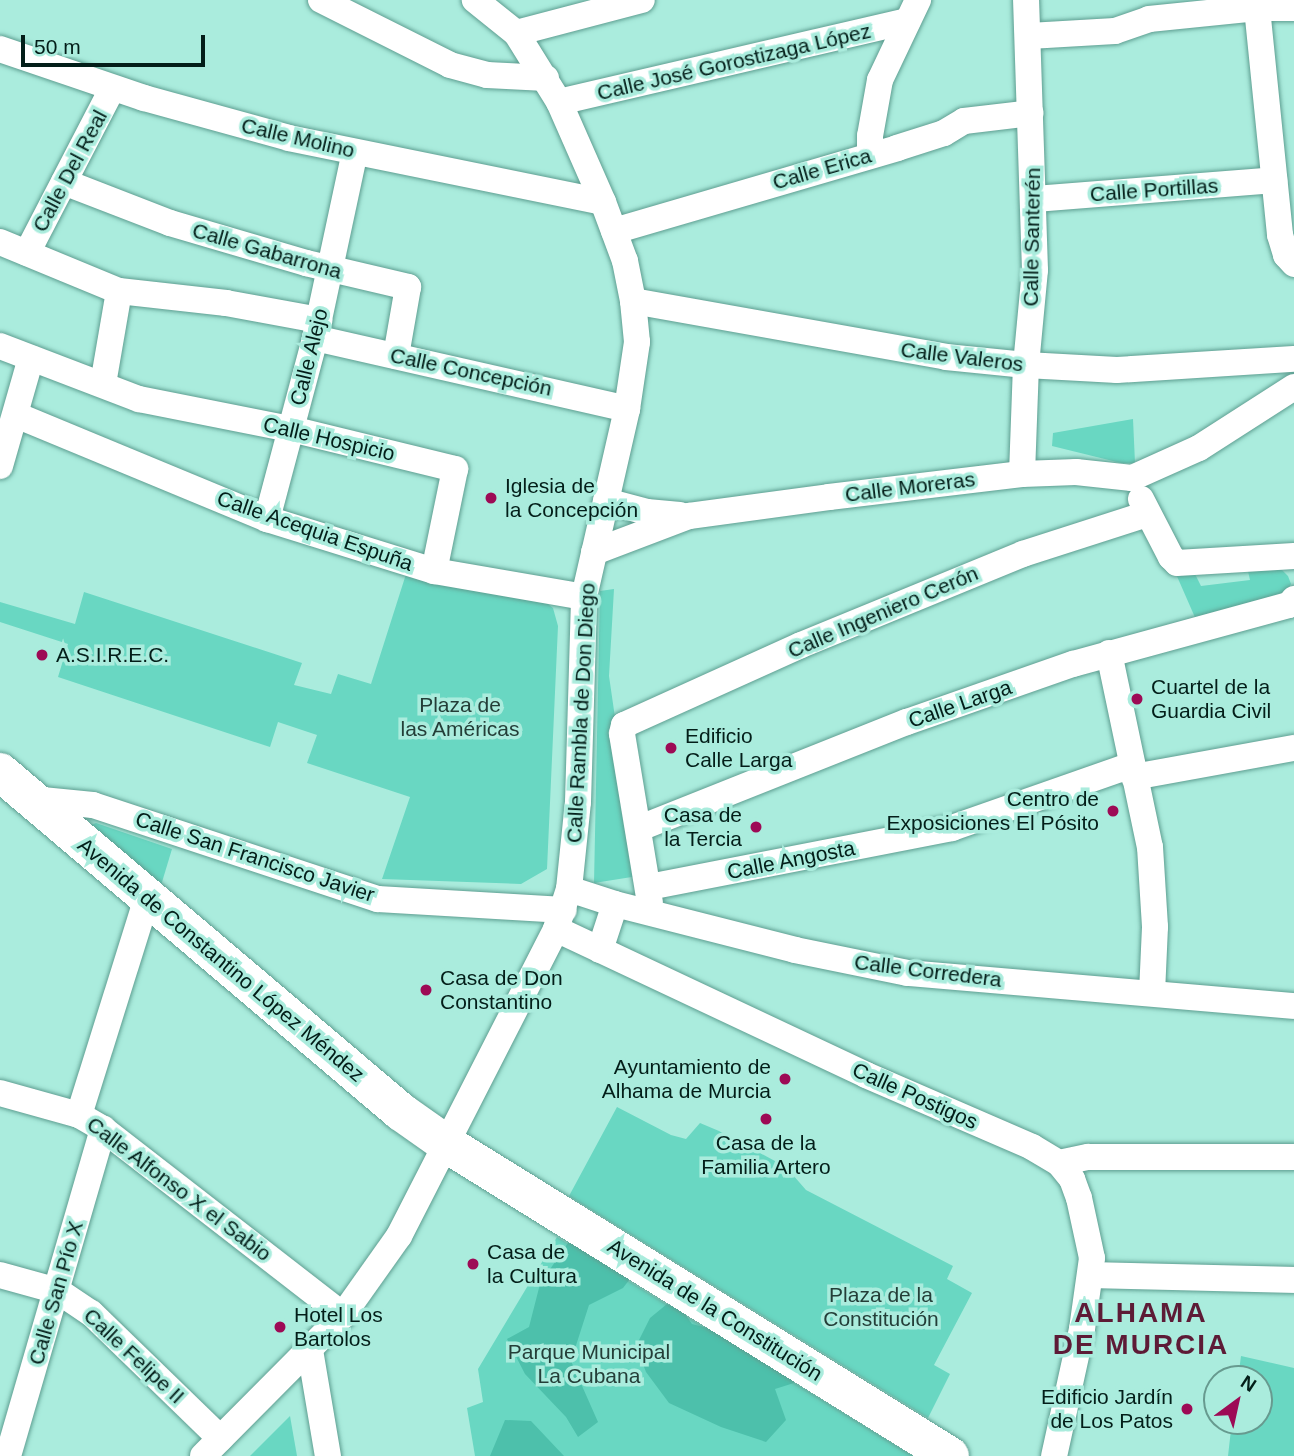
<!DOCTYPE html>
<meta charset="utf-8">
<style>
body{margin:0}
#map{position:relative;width:1294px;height:1456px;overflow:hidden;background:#aaecdd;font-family:Helvetica,sans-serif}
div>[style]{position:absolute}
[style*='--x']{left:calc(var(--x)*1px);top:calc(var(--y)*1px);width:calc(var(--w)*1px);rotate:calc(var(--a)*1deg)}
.green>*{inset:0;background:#69d7c2}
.forest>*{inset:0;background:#4dc0ab}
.roads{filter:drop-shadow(0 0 2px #5e9e91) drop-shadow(0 0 2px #5e9e91)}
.street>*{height:26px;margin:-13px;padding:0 13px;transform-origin:13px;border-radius:13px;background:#fff}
.primary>*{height:38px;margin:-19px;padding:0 19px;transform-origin:19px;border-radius:19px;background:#fff}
.dots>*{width:19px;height:19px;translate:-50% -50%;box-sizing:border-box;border:4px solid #aaecdd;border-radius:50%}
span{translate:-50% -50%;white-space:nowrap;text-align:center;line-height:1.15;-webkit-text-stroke:7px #aaecdd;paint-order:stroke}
.street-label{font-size:21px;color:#031e19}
.poi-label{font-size:21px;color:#031e19}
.left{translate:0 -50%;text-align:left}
.right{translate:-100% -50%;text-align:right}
.park-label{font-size:21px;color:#243e38}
.district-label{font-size:28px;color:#5d1b36;font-weight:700;letter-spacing:2px}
.north{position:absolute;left:1203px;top:1365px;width:70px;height:70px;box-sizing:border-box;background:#aaecdd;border:2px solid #679a8f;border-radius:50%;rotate:33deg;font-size:19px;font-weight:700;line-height:28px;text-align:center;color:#031e19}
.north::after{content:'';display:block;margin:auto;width:24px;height:32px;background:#9d0a55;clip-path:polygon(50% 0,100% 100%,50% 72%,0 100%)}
.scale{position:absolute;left:21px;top:35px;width:184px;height:32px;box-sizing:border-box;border:4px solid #031e19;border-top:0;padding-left:9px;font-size:21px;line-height:24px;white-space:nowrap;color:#031e19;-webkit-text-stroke:5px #aaecdd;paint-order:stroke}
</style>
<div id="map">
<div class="green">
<i style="clip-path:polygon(1133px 419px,1135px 463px,1121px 463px,1052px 446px,1053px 433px)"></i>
<i style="clip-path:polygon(1277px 565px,1288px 576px,1291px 584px,1281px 601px,1197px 622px,1176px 574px,1193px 570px,1201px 586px,1250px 580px,1247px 567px)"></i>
<i style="clip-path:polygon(407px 571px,539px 597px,553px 608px,558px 626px,547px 869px,521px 884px,382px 879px,410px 797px,307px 763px,317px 735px,278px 722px,270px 747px,58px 677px,68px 644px,0 622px,0 602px,75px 624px,84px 592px,302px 663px,294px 685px,331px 694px,338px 674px,371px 684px)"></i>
<i style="clip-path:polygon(614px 589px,609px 676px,638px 876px,594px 883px,600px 591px)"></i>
<i style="clip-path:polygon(96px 823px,172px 849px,159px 892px,91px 825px)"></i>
<i style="clip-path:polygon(617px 1107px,671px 1135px,686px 1139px,700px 1123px,719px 1131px,786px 1167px,806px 1190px,953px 1266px,947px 1279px,972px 1293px,934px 1365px,950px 1374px,928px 1418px,569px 1196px)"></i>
<i style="clip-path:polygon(557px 1237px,913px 1456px,475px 1456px,467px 1408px,483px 1402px,478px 1369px)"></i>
<i style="clip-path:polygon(1241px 1356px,1294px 1368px,1294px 1456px,1228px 1456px,1232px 1421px,1259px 1421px,1259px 1379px,1238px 1379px)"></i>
<i style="clip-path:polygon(290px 1416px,297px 1456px,250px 1456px)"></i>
</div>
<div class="forest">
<i style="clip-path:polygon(572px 1237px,633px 1275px,623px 1288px,589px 1305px,571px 1361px,598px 1422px,578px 1437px,566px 1417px,525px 1374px,507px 1339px,529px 1327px,540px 1284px)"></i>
<i style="clip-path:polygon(667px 1304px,683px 1311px,692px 1324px,731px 1334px,789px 1367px,794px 1383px,775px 1389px,786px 1420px,766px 1442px,721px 1427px,669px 1403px,646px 1372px,636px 1346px,650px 1318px)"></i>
<i style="clip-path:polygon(505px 1420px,531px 1421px,564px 1456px,490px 1456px)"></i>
</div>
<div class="roads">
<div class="street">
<i style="--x:321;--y:0;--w:144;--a:26.7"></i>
<i style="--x:450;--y:65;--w:38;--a:15"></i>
<i style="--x:487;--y:75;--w:59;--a:2.9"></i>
<i style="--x:1257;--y:8;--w:228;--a:84.2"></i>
<i style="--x:1280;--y:235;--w:21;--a:73"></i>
<i style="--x:1286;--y:255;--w:12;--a:48"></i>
<i style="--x:516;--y:33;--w:130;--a:-14.7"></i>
<i style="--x:1029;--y:36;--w:86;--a:-3.3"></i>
<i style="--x:1115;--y:31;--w:36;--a:-19"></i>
<i style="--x:1149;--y:19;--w:109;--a:-5.8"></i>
<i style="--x:1257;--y:8;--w:37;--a:0"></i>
<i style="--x:0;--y:49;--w:152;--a:18.8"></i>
<i style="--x:144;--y:98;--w:150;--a:15.4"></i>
<i style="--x:289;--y:138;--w:320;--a:11.5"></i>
<i style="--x:559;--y:102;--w:358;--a:-13.1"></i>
<i style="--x:870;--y:155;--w:19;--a:-90"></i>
<i style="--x:870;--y:136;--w:57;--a:-79.9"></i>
<i style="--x:880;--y:80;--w:89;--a:-64.6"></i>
<i style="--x:64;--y:182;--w:114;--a:21.1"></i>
<i style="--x:170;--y:223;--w:142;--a:16.4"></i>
<i style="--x:306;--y:263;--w:105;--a:13.2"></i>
<i style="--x:408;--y:287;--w:70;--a:99.9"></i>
<i style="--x:1035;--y:199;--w:240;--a:-4.5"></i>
<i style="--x:614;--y:231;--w:295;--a:-16.3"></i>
<i style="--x:897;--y:148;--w:49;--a:-17.7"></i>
<i style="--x:944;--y:133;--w:23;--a:-31"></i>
<i style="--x:964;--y:121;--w:67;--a:-6.8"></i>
<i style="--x:0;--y:242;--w:129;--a:22.4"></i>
<i style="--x:119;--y:291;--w:108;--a:6.4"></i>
<i style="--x:226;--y:303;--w:95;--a:10.4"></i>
<i style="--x:27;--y:253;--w:185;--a:-62.6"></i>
<i style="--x:633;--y:301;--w:318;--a:10.1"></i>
<i style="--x:946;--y:357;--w:80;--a:5.7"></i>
<i style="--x:1026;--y:365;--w:91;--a:3.1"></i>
<i style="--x:1117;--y:370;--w:177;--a:-3.6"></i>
<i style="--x:315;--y:338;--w:320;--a:12.8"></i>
<i style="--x:0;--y:346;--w:149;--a:20.9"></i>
<i style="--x:139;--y:399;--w:155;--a:11.2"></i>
<i style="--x:291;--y:429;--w:169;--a:13.7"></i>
<i style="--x:455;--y:469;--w:104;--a:101.6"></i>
<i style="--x:103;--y:384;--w:94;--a:-80.2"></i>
<i style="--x:16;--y:415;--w:272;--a:22.5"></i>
<i style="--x:267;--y:519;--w:175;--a:17.3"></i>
<i style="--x:434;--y:571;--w:152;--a:9.8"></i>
<i style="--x:0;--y:466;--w:112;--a:-74"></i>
<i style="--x:1022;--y:474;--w:109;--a:-87.9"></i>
<i style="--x:1026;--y:365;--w:95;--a:-84.6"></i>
<i style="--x:1035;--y:270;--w:270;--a:-91.9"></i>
<i style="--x:1132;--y:478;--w:73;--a:-24.1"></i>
<i style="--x:1199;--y:448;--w:113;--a:-32.7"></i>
<i style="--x:1141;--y:499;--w:65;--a:62.7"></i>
<i style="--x:1171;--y:557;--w:8;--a:45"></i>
<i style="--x:1177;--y:563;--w:117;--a:-3.4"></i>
<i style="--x:606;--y:501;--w:42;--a:15"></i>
<i style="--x:647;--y:512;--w:33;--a:5"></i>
<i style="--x:267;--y:519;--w:187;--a:-75.1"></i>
<i style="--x:315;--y:338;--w:190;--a:-77.9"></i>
<i style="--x:594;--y:552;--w:102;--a:-20.8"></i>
<i style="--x:689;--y:516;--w:141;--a:-7.7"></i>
<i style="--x:829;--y:497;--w:194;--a:-6.8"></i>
<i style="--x:1022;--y:474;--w:54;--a:-2.1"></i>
<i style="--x:1076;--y:472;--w:56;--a:6.1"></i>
<i style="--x:1109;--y:653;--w:198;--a:78.1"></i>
<i style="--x:1150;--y:847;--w:80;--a:86.4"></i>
<i style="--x:1155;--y:927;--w:66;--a:92.6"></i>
<i style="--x:624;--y:725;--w:194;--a:-24.3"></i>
<i style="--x:801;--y:645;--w:240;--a:-22.3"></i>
<i style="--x:1023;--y:554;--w:130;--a:-17.9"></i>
<i style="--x:624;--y:725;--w:9;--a:103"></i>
<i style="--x:622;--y:734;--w:171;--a:80.6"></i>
<i style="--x:1134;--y:777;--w:163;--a:-10.3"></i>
<i style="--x:32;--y:799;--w:61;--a:5.6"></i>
<i style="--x:93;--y:805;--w:300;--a:18.3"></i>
<i style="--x:378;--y:899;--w:186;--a:3.4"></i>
<i style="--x:640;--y:828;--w:287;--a:-21.7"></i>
<i style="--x:907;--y:722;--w:176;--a:-19.3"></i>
<i style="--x:1073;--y:664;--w:224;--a:-15.3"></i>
<i style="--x:1289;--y:605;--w:8;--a:-50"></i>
<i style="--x:649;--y:887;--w:309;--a:-11"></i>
<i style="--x:952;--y:828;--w:191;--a:-19.3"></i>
<i style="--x:569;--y:889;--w:48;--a:18.1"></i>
<i style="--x:615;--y:904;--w:186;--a:14.3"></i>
<i style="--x:795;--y:950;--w:115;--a:11.5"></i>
<i style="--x:908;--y:973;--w:387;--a:4.9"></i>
<i style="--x:556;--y:929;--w:343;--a:25.2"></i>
<i style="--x:866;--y:1075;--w:181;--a:23.4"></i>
<i style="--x:1032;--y:1147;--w:31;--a:31"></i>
<i style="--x:1059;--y:1163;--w:21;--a:51"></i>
<i style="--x:1072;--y:1179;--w:20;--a:70"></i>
<i style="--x:1079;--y:1198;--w:61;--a:77.8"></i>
<i style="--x:1092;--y:1258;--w:72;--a:98"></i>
<i style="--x:1082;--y:1329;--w:130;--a:102.4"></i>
<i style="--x:600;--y:950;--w:48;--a:-71.9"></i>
<i style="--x:0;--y:1093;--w:82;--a:15.6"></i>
<i style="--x:79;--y:1115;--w:28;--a:30"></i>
<i style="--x:103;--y:1129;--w:304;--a:37.8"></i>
<i style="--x:79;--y:1115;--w:227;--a:-72.6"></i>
<i style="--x:1059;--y:1163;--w:30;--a:-12"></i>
<i style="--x:1088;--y:1157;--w:206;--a:0"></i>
<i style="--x:0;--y:1275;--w:60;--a:15.4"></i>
<i style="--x:58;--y:1291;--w:40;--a:34"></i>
<i style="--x:91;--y:1313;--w:180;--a:44.1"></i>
<i style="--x:1092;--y:1275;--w:202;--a:1.4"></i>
<i style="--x:310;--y:1350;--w:108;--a:80.4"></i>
<i style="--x:8;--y:1456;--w:341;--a:-73.8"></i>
<i style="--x:203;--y:1456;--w:199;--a:-45.2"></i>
<i style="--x:343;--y:1315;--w:97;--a:-54.7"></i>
<i style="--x:399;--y:1236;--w:345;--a:-62.9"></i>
<i style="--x:556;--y:929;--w:42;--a:-72"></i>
<i style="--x:569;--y:889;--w:87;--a:-84.1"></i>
<i style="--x:578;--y:802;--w:205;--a:-88.3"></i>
<i style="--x:584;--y:597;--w:193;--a:-77.1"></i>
<i style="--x:627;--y:409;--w:68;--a:-81.5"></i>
<i style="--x:637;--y:342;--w:41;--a:-95.6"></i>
<i style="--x:633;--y:301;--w:41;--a:-101.3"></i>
<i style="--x:625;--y:261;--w:63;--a:-110.4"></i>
<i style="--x:603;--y:202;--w:109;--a:-113.7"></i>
<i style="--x:559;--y:102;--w:81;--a:-121.9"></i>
<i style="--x:516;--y:33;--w:53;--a:-141.2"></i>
</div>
<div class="primary">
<i style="--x:0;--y:772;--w:526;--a:40.29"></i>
<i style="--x:401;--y:1112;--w:54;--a:35.2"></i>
<i style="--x:445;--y:1143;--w:594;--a:31.79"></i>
</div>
</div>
<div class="dots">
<i style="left:491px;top:498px;background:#9d0a55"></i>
<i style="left:42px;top:655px;background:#9d0a55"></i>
<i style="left:1137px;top:699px;background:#9d0a55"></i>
<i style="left:671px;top:748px;background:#9d0a55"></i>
<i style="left:1113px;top:811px;background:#9d0a55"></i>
<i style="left:756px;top:827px;background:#9d0a55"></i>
<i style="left:426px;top:990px;background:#9d0a55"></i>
<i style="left:785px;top:1079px;background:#9d0a55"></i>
<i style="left:766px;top:1119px;background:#9d0a55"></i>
<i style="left:473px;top:1264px;background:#9d0a55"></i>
<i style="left:280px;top:1327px;background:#9d0a55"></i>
<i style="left:1187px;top:1409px;background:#9d0a55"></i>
</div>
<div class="street-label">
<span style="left:734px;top:62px;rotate:-13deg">Calle José Gorostizaga López</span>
<span style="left:298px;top:138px;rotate:13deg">Calle Molino</span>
<span style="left:822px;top:169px;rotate:-16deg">Calle Erica</span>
<span style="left:70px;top:171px;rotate:-62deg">Calle Del Real</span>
<span style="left:1154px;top:190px;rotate:-4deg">Calle Portillas</span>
<span style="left:1032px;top:237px;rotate:-89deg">Calle Santerén</span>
<span style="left:267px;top:251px;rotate:16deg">Calle Gabarrona</span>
<span style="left:309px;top:357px;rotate:-76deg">Calle Alejo</span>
<span style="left:962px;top:357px;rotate:7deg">Calle Valeros</span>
<span style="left:471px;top:372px;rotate:12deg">Calle Concepción</span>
<span style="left:329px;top:439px;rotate:13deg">Calle Hospicio</span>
<span style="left:910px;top:487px;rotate:-7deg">Calle Moreras</span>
<span style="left:315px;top:531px;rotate:19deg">Calle Acequia Espuña</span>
<span style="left:883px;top:612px;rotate:-23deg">Calle Ingeniero Cerón</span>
<span style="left:960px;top:704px;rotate:-19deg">Calle Larga</span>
<span style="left:581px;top:713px;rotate:-87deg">Calle Rambla de Don Diego</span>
<span style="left:255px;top:857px;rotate:18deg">Calle San Francisco Javier</span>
<span style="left:791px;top:860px;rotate:-11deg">Calle Angosta</span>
<span style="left:221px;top:960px;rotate:40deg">Avenida de Constantino López Méndez</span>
<span style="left:928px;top:971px;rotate:7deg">Calle Corredera</span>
<span style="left:915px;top:1096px;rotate:24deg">Calle Postigos</span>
<span style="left:179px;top:1189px;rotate:37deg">Calle Alfonso X el Sabio</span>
<span style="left:56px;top:1293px;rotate:-74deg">Calle San Pío X</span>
<span style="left:715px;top:1310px;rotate:32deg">Avenida de la Constitución</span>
<span style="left:134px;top:1356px;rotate:43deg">Calle Felipe II</span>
</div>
<div class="poi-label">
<span class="left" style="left:505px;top:498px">Iglesia de<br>la Concepción</span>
<span class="left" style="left:56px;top:655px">A.S.I.R.E.C.</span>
<span class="left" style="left:1151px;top:699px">Cuartel de la<br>Guardia Civil</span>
<span class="left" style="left:685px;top:748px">Edificio<br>Calle Larga</span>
<span class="right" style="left:1099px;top:811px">Centro de<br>Exposiciones El Pósito</span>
<span class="right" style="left:742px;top:827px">Casa de<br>la Tercia</span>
<span class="left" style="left:440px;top:990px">Casa de Don<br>Constantino</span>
<span class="right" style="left:771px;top:1079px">Ayuntamiento de<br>Alhama de Murcia</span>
<span style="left:766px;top:1155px">Casa de la<br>Familia Artero</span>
<span class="left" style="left:487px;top:1264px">Casa de<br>la Cultura</span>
<span class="left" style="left:294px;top:1327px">Hotel Los<br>Bartolos</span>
<span class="right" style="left:1173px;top:1409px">Edificio Jardín<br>de Los Patos</span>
</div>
<div class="park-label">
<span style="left:460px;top:717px">Plaza de<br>las Américas</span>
<span style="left:881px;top:1307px">Plaza de la<br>Constitución</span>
<span style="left:589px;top:1364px">Parque Municipal<br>La Cubana</span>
</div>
<div class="district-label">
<span style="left:1141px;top:1329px">ALHAMA<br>DE MURCIA</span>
</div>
<div class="north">N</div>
<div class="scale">50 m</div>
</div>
